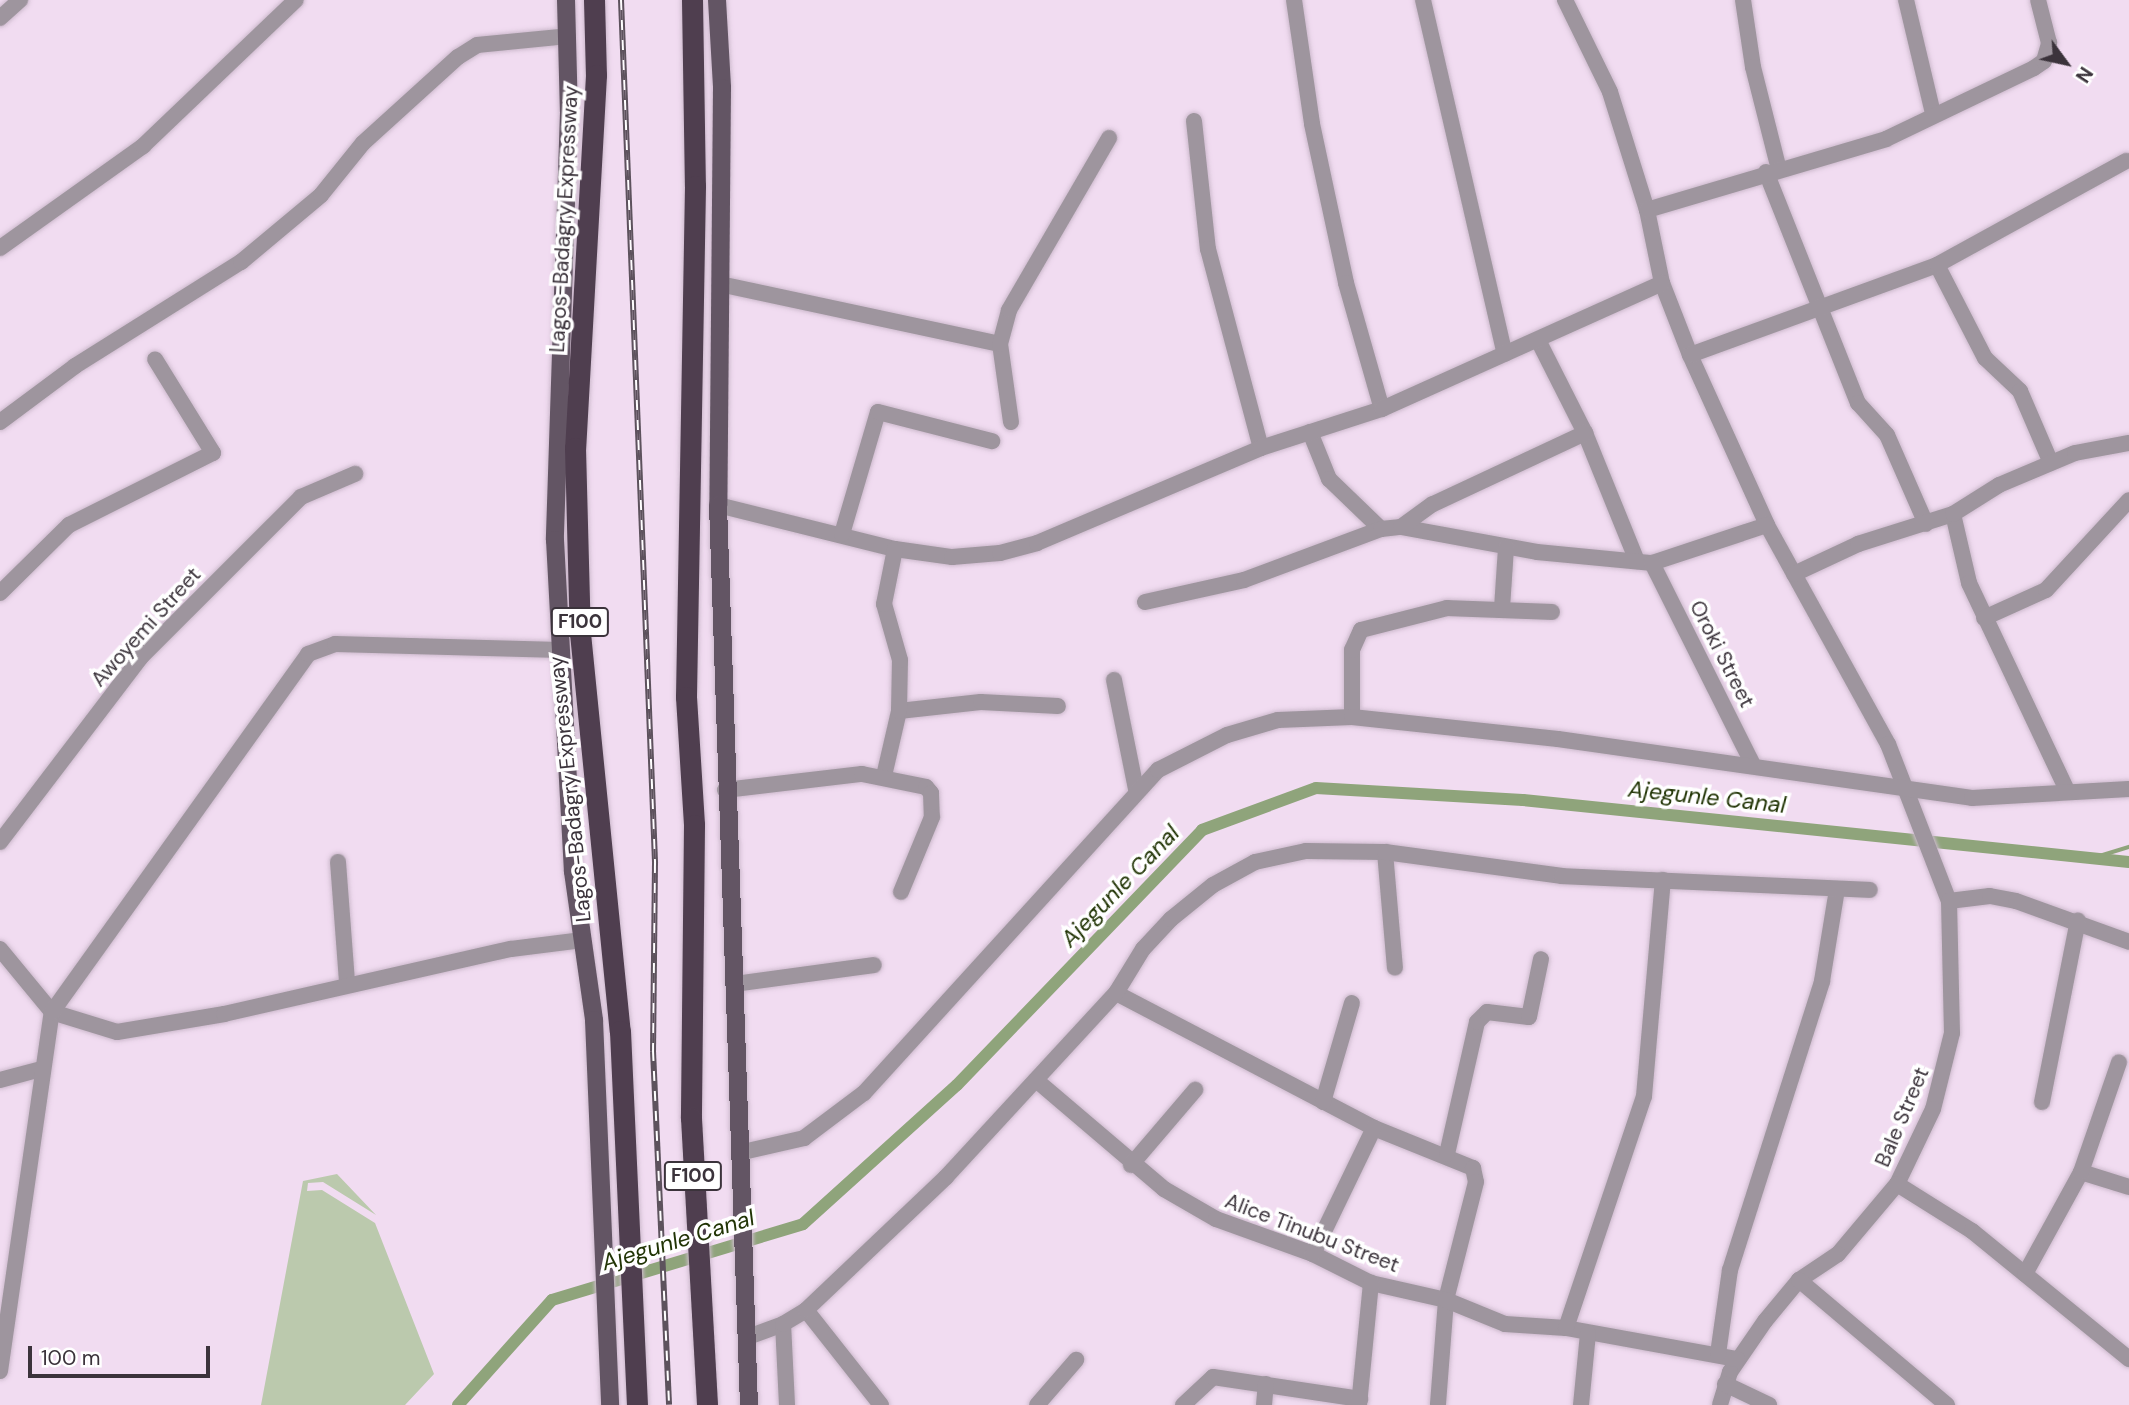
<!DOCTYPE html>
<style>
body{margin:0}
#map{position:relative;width:2129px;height:1405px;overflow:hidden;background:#f1dcf1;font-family:"DM Sans",sans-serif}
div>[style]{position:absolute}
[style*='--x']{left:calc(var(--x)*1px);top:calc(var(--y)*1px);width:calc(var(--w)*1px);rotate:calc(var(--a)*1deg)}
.green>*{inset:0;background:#bbc9ad}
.stream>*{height:3.5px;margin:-1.75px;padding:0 1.75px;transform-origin:1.75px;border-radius:1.75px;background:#8fa47b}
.canal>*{height:12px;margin:-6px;padding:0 6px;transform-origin:6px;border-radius:6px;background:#8fa47b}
.roads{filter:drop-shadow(0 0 2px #cdbacd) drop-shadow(0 0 2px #cdbacd)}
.minor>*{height:16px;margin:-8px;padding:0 8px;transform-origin:8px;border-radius:8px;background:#9e959e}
.major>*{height:18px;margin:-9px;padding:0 9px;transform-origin:9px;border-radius:9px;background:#635564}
.highway>*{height:21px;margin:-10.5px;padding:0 10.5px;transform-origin:10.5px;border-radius:10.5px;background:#4f3e4f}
.rail>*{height:6px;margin-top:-3px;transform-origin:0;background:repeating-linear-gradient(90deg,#fff 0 10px,#5d525d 0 20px);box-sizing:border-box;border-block:2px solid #5d525d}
span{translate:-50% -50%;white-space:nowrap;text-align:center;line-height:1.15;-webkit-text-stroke:7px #fff;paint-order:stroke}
.shield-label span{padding:2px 5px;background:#fff;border:2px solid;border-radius:5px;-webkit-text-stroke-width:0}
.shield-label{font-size:19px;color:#3b333b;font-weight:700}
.street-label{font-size:21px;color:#3b333b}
.water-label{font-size:23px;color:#213405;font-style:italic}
.north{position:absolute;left:2031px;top:28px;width:70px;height:70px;-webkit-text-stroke:5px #fff;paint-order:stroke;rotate:123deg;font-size:19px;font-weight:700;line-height:28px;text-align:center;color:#3b333b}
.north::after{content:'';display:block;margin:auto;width:24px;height:32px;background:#3b333b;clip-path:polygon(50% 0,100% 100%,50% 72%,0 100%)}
.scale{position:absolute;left:28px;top:1346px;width:182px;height:32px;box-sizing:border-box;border:4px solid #3b333b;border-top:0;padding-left:9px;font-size:21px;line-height:24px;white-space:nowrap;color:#3b333b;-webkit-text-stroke:5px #fff;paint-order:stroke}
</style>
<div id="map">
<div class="green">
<i style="clip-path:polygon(337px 1174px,376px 1215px,323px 1182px,308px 1183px,307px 1191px,322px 1190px,375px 1223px,434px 1374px,405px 1405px,261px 1405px,303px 1181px)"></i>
</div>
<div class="stream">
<i style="--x:2093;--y:858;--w:38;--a:-17"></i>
</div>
<div class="canal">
<i style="--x:458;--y:1405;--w:141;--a:-48.2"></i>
<i style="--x:552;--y:1300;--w:262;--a:-16.8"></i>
<i style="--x:803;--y:1224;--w:207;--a:-42.1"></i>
<i style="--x:957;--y:1085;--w:354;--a:-46.1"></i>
<i style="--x:1202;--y:830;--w:121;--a:-20.2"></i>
<i style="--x:1316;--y:788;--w:207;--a:3.3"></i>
<i style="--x:1523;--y:800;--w:609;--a:5.84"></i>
</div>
<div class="roads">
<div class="minor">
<i style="--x:1294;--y:0;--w:125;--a:81.7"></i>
<i style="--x:1312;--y:124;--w:163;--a:77.9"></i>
<i style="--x:1346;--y:283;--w:131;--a:74.1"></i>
<i style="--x:1423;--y:0;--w:363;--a:77"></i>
<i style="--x:1565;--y:0;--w:102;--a:63.9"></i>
<i style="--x:1610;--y:92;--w:124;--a:72.6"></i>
<i style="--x:1647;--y:210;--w:75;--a:78.4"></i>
<i style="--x:1662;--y:283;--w:77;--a:68.7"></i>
<i style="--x:1690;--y:355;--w:187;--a:65.6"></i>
<i style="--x:1767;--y:525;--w:250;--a:61.1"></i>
<i style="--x:1888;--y:744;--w:168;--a:68.8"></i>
<i style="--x:1949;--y:901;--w:132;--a:88.7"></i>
<i style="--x:1952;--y:1033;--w:78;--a:104"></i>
<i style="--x:1933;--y:1109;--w:83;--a:115.6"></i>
<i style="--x:1897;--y:1184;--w:92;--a:130.1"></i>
<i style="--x:1838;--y:1254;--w:47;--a:146.3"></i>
<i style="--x:1799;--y:1280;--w:53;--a:129.7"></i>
<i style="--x:1765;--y:1321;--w:62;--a:124.5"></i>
<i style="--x:1730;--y:1372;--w:34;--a:107"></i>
<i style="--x:1743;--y:0;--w:68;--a:81.5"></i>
<i style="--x:1753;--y:67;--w:102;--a:75.8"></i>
<i style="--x:1906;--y:0;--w:116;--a:76.6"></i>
<i style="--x:0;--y:18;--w:27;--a:-42"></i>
<i style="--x:1194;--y:121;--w:129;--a:83.8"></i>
<i style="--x:1208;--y:249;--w:206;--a:75.1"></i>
<i style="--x:1766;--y:172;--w:249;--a:68.3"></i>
<i style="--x:1858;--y:403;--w:43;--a:47.8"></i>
<i style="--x:1887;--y:435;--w:97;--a:66.3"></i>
<i style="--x:1647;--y:210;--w:249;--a:-16.5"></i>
<i style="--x:1886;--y:139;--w:164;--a:-25.6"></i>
<i style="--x:2034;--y:68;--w:12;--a:-35"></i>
<i style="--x:2044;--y:61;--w:19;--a:-74"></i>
<i style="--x:2049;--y:43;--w:44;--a:-104.3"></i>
<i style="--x:0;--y:248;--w:176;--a:-35.5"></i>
<i style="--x:143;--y:146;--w:211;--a:-43.7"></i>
<i style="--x:1937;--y:265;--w:105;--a:62.7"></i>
<i style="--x:1985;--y:358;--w:48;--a:43.3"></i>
<i style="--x:2020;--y:391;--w:78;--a:66.7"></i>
<i style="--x:720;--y:284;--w:286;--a:12.1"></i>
<i style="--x:1539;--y:342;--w:102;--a:63.2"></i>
<i style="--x:1585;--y:433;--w:138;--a:67.9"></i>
<i style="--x:1690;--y:355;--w:263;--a:-20"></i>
<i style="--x:1937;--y:265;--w:216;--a:-28.8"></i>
<i style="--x:0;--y:422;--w:94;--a:-36.7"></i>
<i style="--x:75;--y:366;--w:196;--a:-32.1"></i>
<i style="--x:241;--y:262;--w:104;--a:-39.9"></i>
<i style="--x:321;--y:195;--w:67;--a:-51.1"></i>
<i style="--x:363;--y:143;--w:128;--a:-42.2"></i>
<i style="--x:458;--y:57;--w:22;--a:-32"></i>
<i style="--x:477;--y:45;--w:91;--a:-5.6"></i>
<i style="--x:1011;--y:422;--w:79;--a:-98"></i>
<i style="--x:1000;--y:344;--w:35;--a:-75"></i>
<i style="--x:1009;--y:310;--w:199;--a:-59.8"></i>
<i style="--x:1310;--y:432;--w:51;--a:68"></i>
<i style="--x:1329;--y:479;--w:72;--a:43.9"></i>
<i style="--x:718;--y:505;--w:182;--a:14"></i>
<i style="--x:895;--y:549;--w:58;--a:8"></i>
<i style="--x:952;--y:557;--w:48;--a:-4.8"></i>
<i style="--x:1000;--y:553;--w:38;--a:-15"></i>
<i style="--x:1037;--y:543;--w:243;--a:-23"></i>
<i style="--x:1261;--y:448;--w:127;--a:-17.9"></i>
<i style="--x:1382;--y:409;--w:307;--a:-24.2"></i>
<i style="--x:1953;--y:514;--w:71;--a:76.9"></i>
<i style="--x:1969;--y:583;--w:231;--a:64.7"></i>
<i style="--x:1401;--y:527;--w:138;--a:10.4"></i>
<i style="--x:1537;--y:552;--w:116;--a:5.5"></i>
<i style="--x:1652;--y:563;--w:121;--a:-18.3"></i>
<i style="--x:842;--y:534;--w:127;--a:-73.6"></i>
<i style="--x:878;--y:412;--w:118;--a:14.3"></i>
<i style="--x:1652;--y:563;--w:226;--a:63.4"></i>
<i style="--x:1794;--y:574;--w:71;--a:-25.1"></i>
<i style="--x:1858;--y:544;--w:100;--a:-17.5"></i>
<i style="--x:1953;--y:514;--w:54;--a:-32.2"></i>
<i style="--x:1999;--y:485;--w:82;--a:-22.8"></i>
<i style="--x:2075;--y:453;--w:55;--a:-10.5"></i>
<i style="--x:0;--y:593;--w:97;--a:-44.6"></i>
<i style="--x:69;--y:525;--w:161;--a:-26.6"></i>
<i style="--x:213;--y:453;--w:110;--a:-121.7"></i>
<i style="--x:1145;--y:602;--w:101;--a:-12.5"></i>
<i style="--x:1244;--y:580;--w:146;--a:-20.4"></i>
<i style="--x:1381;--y:529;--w:20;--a:-6"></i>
<i style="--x:1401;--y:527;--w:39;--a:-36"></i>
<i style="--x:1433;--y:504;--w:168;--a:-25"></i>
<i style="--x:1502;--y:608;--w:61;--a:-86.2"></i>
<i style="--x:1984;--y:618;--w:68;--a:-24.3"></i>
<i style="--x:2046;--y:590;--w:122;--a:-47.3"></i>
<i style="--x:1114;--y:680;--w:111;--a:78.6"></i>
<i style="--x:899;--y:711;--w:82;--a:-6.3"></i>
<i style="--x:981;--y:702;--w:77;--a:3"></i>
<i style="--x:1352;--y:717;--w:67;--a:-90"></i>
<i style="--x:1352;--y:650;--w:22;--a:-66"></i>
<i style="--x:1361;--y:630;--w:89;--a:-14.3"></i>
<i style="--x:1447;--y:608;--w:105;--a:2.2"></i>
<i style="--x:884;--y:776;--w:67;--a:-77"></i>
<i style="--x:899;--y:711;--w:51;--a:-88.9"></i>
<i style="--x:900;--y:660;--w:58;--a:-105.9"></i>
<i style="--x:884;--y:604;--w:56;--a:-78.7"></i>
<i style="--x:725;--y:790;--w:138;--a:-6.7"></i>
<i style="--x:862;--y:774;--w:65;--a:11.5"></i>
<i style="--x:926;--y:787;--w:8;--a:50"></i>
<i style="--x:931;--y:793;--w:24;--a:88"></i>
<i style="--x:932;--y:817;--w:81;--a:112.5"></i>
<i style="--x:0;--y:842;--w:233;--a:-52.7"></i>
<i style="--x:141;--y:657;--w:226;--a:-45"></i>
<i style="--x:301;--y:497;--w:59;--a:-23.1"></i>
<i style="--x:1385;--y:852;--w:116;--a:85.1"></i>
<i style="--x:338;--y:862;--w:120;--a:85.7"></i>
<i style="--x:1949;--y:901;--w:41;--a:-7"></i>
<i style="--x:1990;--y:896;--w:26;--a:11"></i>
<i style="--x:2016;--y:901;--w:120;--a:19.9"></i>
<i style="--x:0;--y:949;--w:82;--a:50.5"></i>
<i style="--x:52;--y:1012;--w:68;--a:17.1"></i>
<i style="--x:117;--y:1032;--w:109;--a:-9.5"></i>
<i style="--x:224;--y:1014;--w:294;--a:-12.8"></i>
<i style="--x:511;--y:949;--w:72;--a:-7.2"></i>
<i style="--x:734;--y:984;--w:141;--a:-7.7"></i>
<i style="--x:1116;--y:993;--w:291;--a:27.6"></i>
<i style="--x:1374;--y:1128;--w:107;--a:22"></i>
<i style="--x:1473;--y:1168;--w:14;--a:78"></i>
<i style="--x:1476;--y:1182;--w:122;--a:104.3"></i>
<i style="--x:1446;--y:1300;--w:105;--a:94.4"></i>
<i style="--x:0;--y:1080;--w:42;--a:-15"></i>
<i style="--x:1036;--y:1080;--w:168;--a:40.4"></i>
<i style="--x:1164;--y:1189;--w:60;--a:30"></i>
<i style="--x:1216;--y:1219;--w:103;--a:19.8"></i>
<i style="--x:1313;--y:1254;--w:65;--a:26.6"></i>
<i style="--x:1371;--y:1283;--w:77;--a:12.8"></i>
<i style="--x:1446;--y:1300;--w:64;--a:22.1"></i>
<i style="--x:1505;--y:1324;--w:61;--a:3.8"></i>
<i style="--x:1566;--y:1328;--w:174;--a:10.3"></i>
<i style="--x:1323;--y:1102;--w:103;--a:-73.7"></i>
<i style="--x:2042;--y:1102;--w:185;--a:-78.8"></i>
<i style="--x:743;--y:1152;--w:63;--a:-12.9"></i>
<i style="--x:804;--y:1138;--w:75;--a:-36.9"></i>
<i style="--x:864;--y:1093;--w:437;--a:-47.7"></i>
<i style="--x:1158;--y:770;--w:77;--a:-26.9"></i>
<i style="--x:1227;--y:735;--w:53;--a:-16.4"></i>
<i style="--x:1278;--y:720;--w:74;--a:-2.3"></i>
<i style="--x:1352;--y:717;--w:207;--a:6.1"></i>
<i style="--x:1558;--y:739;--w:418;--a:8.1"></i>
<i style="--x:1972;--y:798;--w:157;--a:-3.3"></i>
<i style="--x:1447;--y:1154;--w:135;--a:-77.2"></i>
<i style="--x:1477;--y:1022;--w:14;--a:-45"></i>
<i style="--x:1487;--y:1012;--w:42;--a:6.8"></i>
<i style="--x:1529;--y:1017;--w:59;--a:-78.3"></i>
<i style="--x:1131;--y:1165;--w:99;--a:-49.5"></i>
<i style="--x:2081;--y:1172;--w:50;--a:17.4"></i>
<i style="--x:1897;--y:1184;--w:89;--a:32.1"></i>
<i style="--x:1972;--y:1231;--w:203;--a:39.2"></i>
<i style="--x:1313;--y:1254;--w:140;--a:-64.2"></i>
<i style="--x:2025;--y:1274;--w:116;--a:-61.2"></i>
<i style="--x:2081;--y:1172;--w:116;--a:-70.9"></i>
<i style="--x:1799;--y:1280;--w:194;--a:40.2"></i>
<i style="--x:806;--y:1310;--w:121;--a:51.7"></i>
<i style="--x:1566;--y:1328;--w:245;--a:-71.4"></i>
<i style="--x:1644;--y:1096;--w:217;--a:-85"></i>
<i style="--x:748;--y:1337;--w:37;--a:-20"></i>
<i style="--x:1718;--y:1354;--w:85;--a:-81.9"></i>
<i style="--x:1730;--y:1270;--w:303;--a:-72.3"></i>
<i style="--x:1822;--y:981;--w:93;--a:-80.7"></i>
<i style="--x:0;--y:1371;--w:363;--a:-81.8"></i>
<i style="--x:52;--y:1012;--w:440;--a:-54.4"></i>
<i style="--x:308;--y:654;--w:29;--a:-20"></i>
<i style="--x:335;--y:644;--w:226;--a:1.5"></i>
<i style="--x:1725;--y:1384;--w:49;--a:25.5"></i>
<i style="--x:787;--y:1405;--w:81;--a:-92.8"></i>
<i style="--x:783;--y:1324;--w:27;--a:-31"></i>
<i style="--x:806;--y:1310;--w:193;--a:-43.5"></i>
<i style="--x:946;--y:1177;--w:251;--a:-47.3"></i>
<i style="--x:1116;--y:993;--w:52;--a:-58.5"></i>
<i style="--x:1143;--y:949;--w:41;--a:-47"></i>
<i style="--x:1171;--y:919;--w:54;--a:-39"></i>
<i style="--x:1213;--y:885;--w:48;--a:-28.7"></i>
<i style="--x:1255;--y:862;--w:52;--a:-12.2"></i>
<i style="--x:1306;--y:851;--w:79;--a:0.7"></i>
<i style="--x:1385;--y:852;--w:179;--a:7.7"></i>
<i style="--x:1562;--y:876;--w:308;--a:2.6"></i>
<i style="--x:1037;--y:1405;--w:60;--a:-49.1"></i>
<i style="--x:1183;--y:1405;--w:41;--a:-43"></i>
<i style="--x:1213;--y:1377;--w:149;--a:8.5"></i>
<i style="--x:1264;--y:1405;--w:21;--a:-85"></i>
<i style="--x:1359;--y:1405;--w:123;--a:-84.4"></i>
<i style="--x:1581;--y:1405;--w:72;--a:-84.4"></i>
</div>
<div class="major">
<i style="--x:566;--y:0;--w:112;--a:88.5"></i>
<i style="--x:569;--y:112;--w:428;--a:91.9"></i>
<i style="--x:555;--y:540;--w:332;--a:86.9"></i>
<i style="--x:573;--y:872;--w:149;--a:81.9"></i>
<i style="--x:594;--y:1020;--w:385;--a:87.6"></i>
<i style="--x:717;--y:0;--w:88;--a:86.7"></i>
<i style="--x:722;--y:88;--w:417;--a:90.5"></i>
<i style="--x:718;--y:505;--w:901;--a:88.03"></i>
</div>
<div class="highway">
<i style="--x:594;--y:0;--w:75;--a:88.5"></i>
<i style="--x:596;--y:75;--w:374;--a:93.2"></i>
<i style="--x:575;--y:448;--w:185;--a:88.5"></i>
<i style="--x:580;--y:633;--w:400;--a:84.3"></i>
<i style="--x:620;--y:1031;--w:374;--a:87.4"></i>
<i style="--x:692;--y:0;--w:186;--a:89.1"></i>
<i style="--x:695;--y:186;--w:511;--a:91.01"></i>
<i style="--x:686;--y:697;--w:128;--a:86.4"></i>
<i style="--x:694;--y:825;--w:293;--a:90.6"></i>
<i style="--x:691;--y:1118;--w:287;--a:86.8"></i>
</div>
</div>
<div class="rail">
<i style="--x:621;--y:0;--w:864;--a:87.74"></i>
<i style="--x:655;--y:863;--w:188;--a:90.6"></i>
<i style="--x:653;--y:1051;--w:354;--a:87.4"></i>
</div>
<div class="shield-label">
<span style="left:580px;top:622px">F100</span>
<span style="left:693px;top:1176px">F100</span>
</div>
<div class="street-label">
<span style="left:564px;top:219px;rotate:-87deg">Lagos-Badagry Expressway</span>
<span style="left:146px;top:627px;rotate:-48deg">Awoyemi Street</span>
<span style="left:1722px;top:654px;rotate:63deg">Oroki Street</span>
<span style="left:570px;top:789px;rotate:-96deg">Lagos-Badagry Expressway</span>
<span style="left:1902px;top:1117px;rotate:-67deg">Bale Street</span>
<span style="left:1312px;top:1233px;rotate:21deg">Alice Tinubu Street</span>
</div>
<div class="water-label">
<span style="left:1707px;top:797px;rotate:6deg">Ajegunle Canal</span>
<span style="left:1120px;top:886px;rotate:-46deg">Ajegunle Canal</span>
<span style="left:678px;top:1240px;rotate:-17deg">Ajegunle Canal</span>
</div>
<div class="north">N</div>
<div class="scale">100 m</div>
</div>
